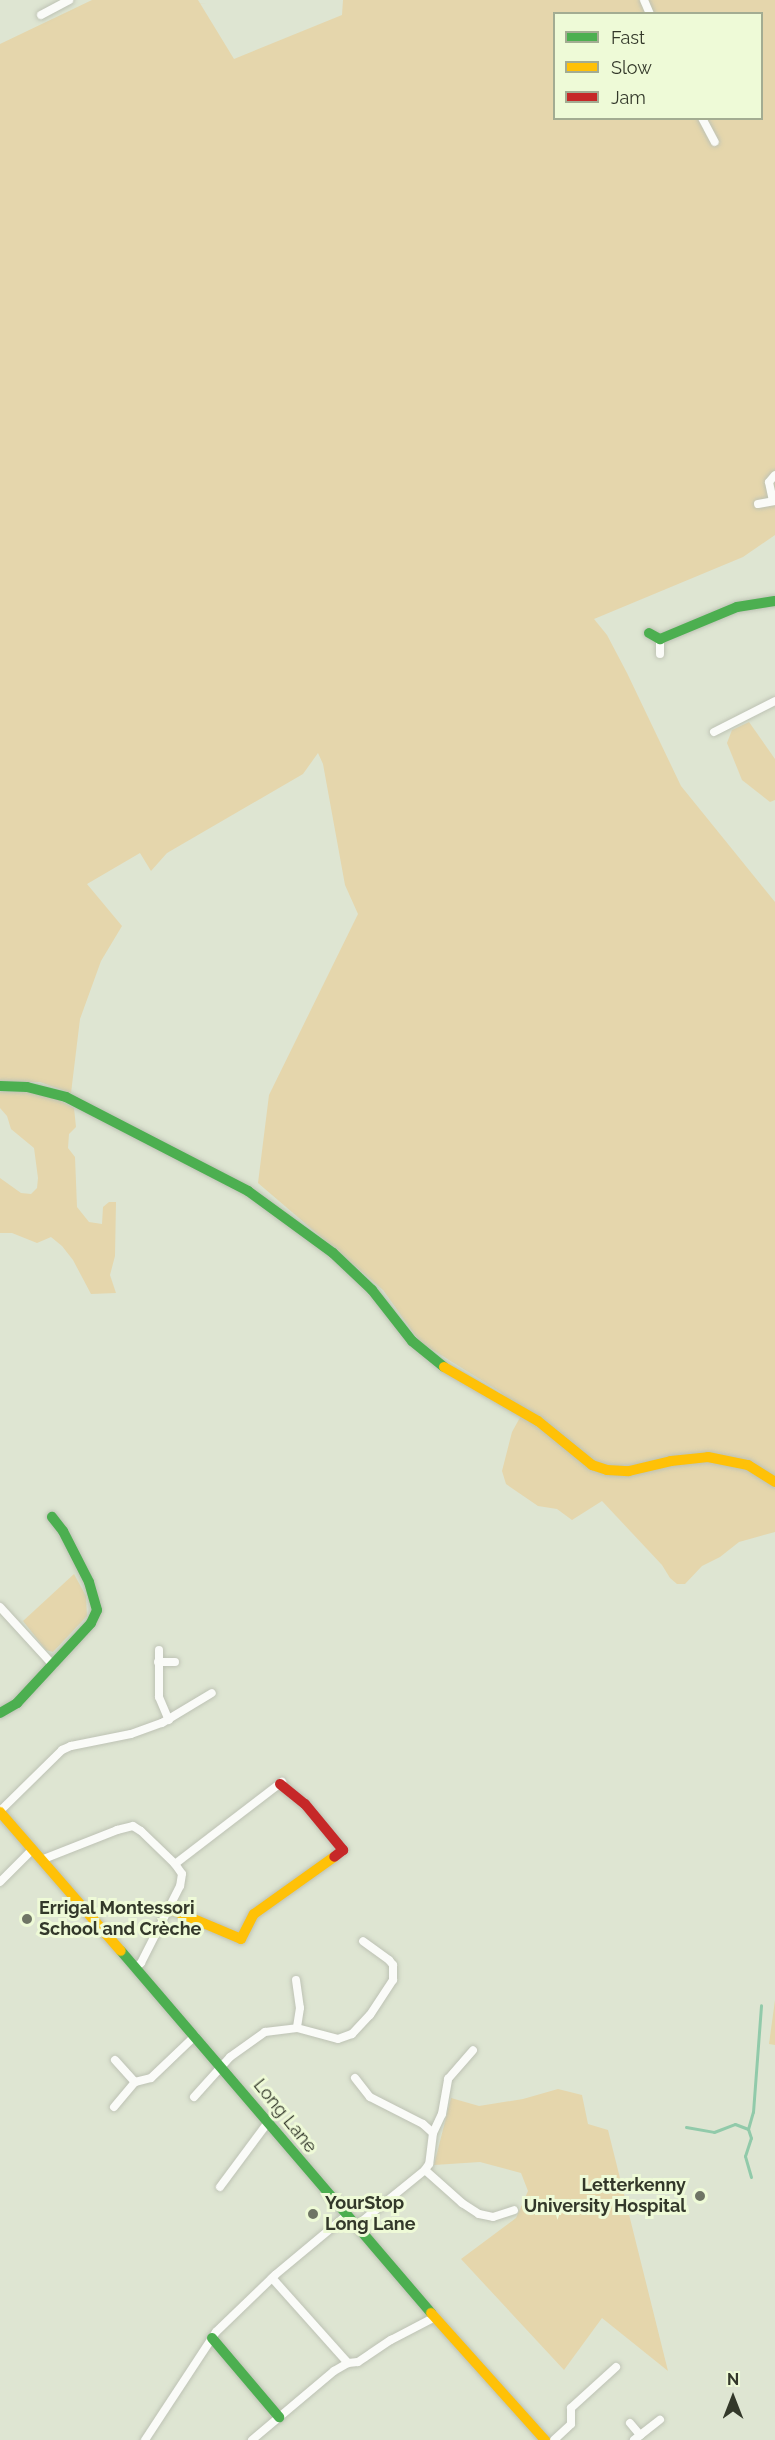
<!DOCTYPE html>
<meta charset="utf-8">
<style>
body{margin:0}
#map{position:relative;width:775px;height:2440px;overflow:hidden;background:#dee5d2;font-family:Raleway,sans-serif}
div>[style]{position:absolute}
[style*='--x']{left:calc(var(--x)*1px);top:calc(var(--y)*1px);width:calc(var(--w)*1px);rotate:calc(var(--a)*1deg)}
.green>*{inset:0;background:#e5d6ac}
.stream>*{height:3px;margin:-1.5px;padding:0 1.5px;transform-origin:1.5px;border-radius:1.5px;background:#91caaa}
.roads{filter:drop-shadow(0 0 2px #bdc2b4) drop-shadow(0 0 2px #bdc2b4)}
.street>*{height:8px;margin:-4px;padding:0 4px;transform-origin:4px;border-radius:4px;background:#fafbf8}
.fast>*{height:10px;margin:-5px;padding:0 5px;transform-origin:5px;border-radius:5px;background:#4caf50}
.slow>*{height:10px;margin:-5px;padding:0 5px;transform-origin:5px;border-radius:5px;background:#ffc107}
.jam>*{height:10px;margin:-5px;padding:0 5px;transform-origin:5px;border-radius:5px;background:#c62828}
.dots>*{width:16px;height:16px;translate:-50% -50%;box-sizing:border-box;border:3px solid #eefad7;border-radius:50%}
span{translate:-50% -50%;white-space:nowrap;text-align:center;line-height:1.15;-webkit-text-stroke:6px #eefad7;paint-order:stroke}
.poi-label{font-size:18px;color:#33382a;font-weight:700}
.left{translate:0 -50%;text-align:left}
.right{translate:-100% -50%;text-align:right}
.street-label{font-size:18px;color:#33382a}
.legend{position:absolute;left:553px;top:12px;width:210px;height:108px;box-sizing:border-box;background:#eefad7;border:2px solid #a3ac92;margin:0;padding:8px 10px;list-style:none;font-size:18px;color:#33382a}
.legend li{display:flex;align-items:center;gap:12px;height:30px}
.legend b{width:30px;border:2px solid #a3ac92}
.north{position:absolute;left:703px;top:2368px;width:60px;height:60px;-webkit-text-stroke:4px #eefad7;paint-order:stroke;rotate:0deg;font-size:16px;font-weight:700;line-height:24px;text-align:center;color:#33382a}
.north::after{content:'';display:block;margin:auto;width:21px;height:27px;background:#33382a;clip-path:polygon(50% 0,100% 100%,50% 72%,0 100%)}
</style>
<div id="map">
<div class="green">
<i style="clip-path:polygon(evenodd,92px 0,198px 0,234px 59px,342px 15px,343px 0,775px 0,775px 535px,743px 557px,594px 619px,607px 635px,627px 673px,681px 786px,775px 902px,775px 1477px,751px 1470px,775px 1488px,775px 1532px,739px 1542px,720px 1557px,702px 1566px,685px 1584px,677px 1584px,670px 1578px,662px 1565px,602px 1501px,572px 1520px,557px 1509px,538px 1506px,506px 1484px,502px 1471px,512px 1432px,523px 1412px,499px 1391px,420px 1342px,383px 1290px,258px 1183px,269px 1095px,358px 914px,345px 885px,323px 764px,318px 753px,303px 774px,167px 853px,151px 871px,140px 853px,87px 884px,122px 926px,101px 961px,80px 1019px,71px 1093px,40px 1082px,0 1082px,0 44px,92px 0,554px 14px,762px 14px,762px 118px,554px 118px,554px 14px)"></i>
<i style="clip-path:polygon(749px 722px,775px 759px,775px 800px,770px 802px,742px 780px,727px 743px,732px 730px)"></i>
<i style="clip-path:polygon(0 1092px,28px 1092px,53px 1097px,74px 1108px,76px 1127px,69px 1134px,68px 1148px,75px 1157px,77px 1207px,89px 1222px,102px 1224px,103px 1207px,109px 1202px,116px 1202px,115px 1256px,110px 1275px,116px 1293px,91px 1294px,73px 1260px,62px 1246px,51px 1237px,37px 1243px,12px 1233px,0 1233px,0 1178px,21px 1193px,31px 1194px,37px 1188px,38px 1178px,34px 1148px,11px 1129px,7px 1116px,0 1108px)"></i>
<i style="clip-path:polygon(74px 1574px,86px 1596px,87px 1616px,53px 1652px,46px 1650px,23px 1621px)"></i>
<i style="clip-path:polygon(775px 2000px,775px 2045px,769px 2044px)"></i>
<i style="clip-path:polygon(558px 2089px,582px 2095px,588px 2124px,608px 2130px,668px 2371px,602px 2318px,564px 2370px,461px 2259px,516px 2218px,528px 2191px,521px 2173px,480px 2162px,434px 2165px,451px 2098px,479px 2106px,523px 2099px)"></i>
</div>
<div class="stream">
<i style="--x:686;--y:2127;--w:28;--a:10"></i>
<i style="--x:714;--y:2132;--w:22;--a:-21"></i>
<i style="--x:735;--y:2124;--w:14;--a:21"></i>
<i style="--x:751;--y:2177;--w:22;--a:-106"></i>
<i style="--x:745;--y:2156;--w:19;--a:-72"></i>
<i style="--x:751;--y:2138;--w:9;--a:-108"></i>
<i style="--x:748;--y:2129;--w:18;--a:-74"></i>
<i style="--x:753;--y:2112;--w:107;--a:-85.7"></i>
</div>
<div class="roads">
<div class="street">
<i style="--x:644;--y:0;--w:15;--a:67"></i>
<i style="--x:41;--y:15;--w:32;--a:-28"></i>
<i style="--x:702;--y:118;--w:27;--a:62"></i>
<i style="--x:773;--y:501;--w:19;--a:-102"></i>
<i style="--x:769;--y:482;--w:9;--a:-49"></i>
<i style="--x:758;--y:504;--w:17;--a:-10"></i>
<i style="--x:660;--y:654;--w:15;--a:-90"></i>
<i style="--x:714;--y:732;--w:68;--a:-26.9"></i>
<i style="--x:0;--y:1607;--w:79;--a:47.6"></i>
<i style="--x:159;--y:1650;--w:47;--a:90"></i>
<i style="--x:159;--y:1697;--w:25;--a:67"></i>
<i style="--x:158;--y:1662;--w:17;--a:0"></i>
<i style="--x:0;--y:1811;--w:87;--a:-44.5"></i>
<i style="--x:62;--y:1750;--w:10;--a:-24"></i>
<i style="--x:71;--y:1746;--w:61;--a:-11.3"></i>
<i style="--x:131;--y:1734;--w:33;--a:-20"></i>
<i style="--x:162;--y:1723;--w:58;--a:-31"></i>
<i style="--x:41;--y:1860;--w:82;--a:-21.5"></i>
<i style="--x:117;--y:1830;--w:16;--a:-14"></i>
<i style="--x:133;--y:1826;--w:9;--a:32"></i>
<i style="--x:141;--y:1831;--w:47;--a:44.1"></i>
<i style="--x:175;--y:1864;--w:12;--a:55"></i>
<i style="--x:182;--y:1874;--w:12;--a:99"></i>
<i style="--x:180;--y:1886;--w:86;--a:116.9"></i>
<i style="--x:141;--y:1963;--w:8;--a:140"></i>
<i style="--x:175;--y:1864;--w:135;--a:-37.5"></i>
<i style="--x:0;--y:1882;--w:45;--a:-45"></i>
<i style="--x:296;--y:1980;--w:28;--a:82"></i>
<i style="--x:300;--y:2008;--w:20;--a:99"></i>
<i style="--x:115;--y:2060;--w:30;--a:48"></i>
<i style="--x:355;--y:2078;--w:24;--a:52"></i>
<i style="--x:370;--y:2097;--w:59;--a:27"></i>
<i style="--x:423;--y:2124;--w:13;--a:42"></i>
<i style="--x:433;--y:2133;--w:31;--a:97"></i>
<i style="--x:429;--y:2164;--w:7;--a:124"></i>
<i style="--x:425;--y:2170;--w:89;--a:140.9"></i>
<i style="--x:194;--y:2097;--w:54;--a:-48"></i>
<i style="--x:230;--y:2057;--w:43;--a:-35.5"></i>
<i style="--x:265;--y:2032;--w:32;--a:-7"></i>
<i style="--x:297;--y:2028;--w:42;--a:15"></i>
<i style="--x:338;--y:2039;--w:15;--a:-20"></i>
<i style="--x:352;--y:2034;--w:26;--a:-47"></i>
<i style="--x:370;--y:2015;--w:42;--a:-56.7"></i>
<i style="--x:393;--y:1980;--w:15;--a:-90"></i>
<i style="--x:393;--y:1965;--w:6;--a:-129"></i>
<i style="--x:389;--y:1960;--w:32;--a:-144"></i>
<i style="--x:114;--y:2107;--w:33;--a:-50"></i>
<i style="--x:135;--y:2082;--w:16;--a:-14"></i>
<i style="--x:151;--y:2078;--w:61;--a:-43.7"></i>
<i style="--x:433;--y:2133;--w:21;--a:-65"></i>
<i style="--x:442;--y:2114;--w:36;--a:-80"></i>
<i style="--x:448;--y:2079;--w:38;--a:-49"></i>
<i style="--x:425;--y:2170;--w:50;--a:41.7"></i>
<i style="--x:462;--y:2203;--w:20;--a:33"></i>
<i style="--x:479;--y:2214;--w:14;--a:12"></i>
<i style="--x:493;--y:2217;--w:22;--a:-18"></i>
<i style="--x:220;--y:2187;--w:82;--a:-53.4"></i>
<i style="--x:272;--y:2278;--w:114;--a:48.2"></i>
<i style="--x:630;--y:2423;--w:16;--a:50"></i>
<i style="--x:145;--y:2440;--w:129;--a:-56.7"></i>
<i style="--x:216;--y:2332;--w:82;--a:-44"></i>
<i style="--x:275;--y:2275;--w:94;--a:-39.8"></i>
<i style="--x:252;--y:2440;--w:107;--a:-40.1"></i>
<i style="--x:334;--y:2371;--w:16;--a:-30"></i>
<i style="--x:348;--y:2363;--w:10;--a:-6"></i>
<i style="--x:358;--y:2362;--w:40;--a:-34"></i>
<i style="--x:391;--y:2340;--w:50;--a:-27.6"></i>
<i style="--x:554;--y:2440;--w:23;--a:-43"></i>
<i style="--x:571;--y:2424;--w:16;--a:-90"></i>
<i style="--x:571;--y:2408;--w:61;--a:-42.3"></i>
<i style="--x:634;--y:2440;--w:33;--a:-38"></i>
</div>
<div class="fast">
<i style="--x:649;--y:633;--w:13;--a:29"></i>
<i style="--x:660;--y:639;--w:83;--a:-22.6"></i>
<i style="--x:737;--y:607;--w:38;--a:-9"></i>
<i style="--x:0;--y:1086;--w:27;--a:2"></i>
<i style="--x:27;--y:1087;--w:40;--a:14.4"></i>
<i style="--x:66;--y:1097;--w:205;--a:27.3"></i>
<i style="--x:248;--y:1191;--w:105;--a:36.1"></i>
<i style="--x:333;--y:1253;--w:54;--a:43.5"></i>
<i style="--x:372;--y:1290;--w:65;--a:51.9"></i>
<i style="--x:412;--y:1341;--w:41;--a:39.1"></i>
<i style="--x:0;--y:1713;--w:20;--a:-30"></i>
<i style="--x:17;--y:1703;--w:109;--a:-47.2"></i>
<i style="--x:91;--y:1623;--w:14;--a:-65"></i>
<i style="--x:97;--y:1610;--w:29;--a:-106"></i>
<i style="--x:89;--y:1582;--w:57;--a:-117"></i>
<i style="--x:63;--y:1531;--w:18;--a:-128"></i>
<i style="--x:121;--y:1951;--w:477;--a:49.4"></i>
<i style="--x:212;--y:2338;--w:104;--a:49.7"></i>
</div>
<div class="slow">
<i style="--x:444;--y:1367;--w:108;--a:29.9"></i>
<i style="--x:538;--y:1421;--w:70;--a:39.2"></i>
<i style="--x:592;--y:1465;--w:16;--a:18"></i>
<i style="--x:607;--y:1470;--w:22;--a:3"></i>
<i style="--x:629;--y:1471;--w:43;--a:-13.4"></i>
<i style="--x:671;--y:1461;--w:37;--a:-6"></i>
<i style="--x:708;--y:1457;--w:41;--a:11.3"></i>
<i style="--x:748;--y:1465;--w:32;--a:32"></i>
<i style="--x:0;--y:1812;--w:184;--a:49"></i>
<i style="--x:170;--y:1909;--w:77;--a:22.9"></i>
<i style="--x:241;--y:1939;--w:28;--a:-63"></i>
<i style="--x:254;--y:1914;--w:98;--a:-35.5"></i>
<i style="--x:431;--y:2313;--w:171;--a:48.1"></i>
</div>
<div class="jam">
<i style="--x:280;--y:1784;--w:32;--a:39"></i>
<i style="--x:305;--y:1804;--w:60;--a:50.4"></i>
<i style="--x:343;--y:1850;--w:11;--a:142"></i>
</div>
</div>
<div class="dots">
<i style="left:27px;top:1919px;background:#6f7565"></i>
<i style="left:700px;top:2196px;background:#6f7565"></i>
<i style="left:313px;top:2214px;background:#6f7565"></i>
</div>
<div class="poi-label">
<span class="left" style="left:39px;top:1919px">Errigal Montessori<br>School and Crèche</span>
<span class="right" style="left:686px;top:2196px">Letterkenny<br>University Hospital</span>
<span class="left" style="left:325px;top:2214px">YourStop<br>Long Lane</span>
</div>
<div class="street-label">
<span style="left:285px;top:2116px;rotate:51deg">Long Lane</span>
</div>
<ul class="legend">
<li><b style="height:8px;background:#4caf50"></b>Fast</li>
<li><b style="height:8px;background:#ffc107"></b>Slow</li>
<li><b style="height:8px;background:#c62828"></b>Jam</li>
</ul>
<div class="north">N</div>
</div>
